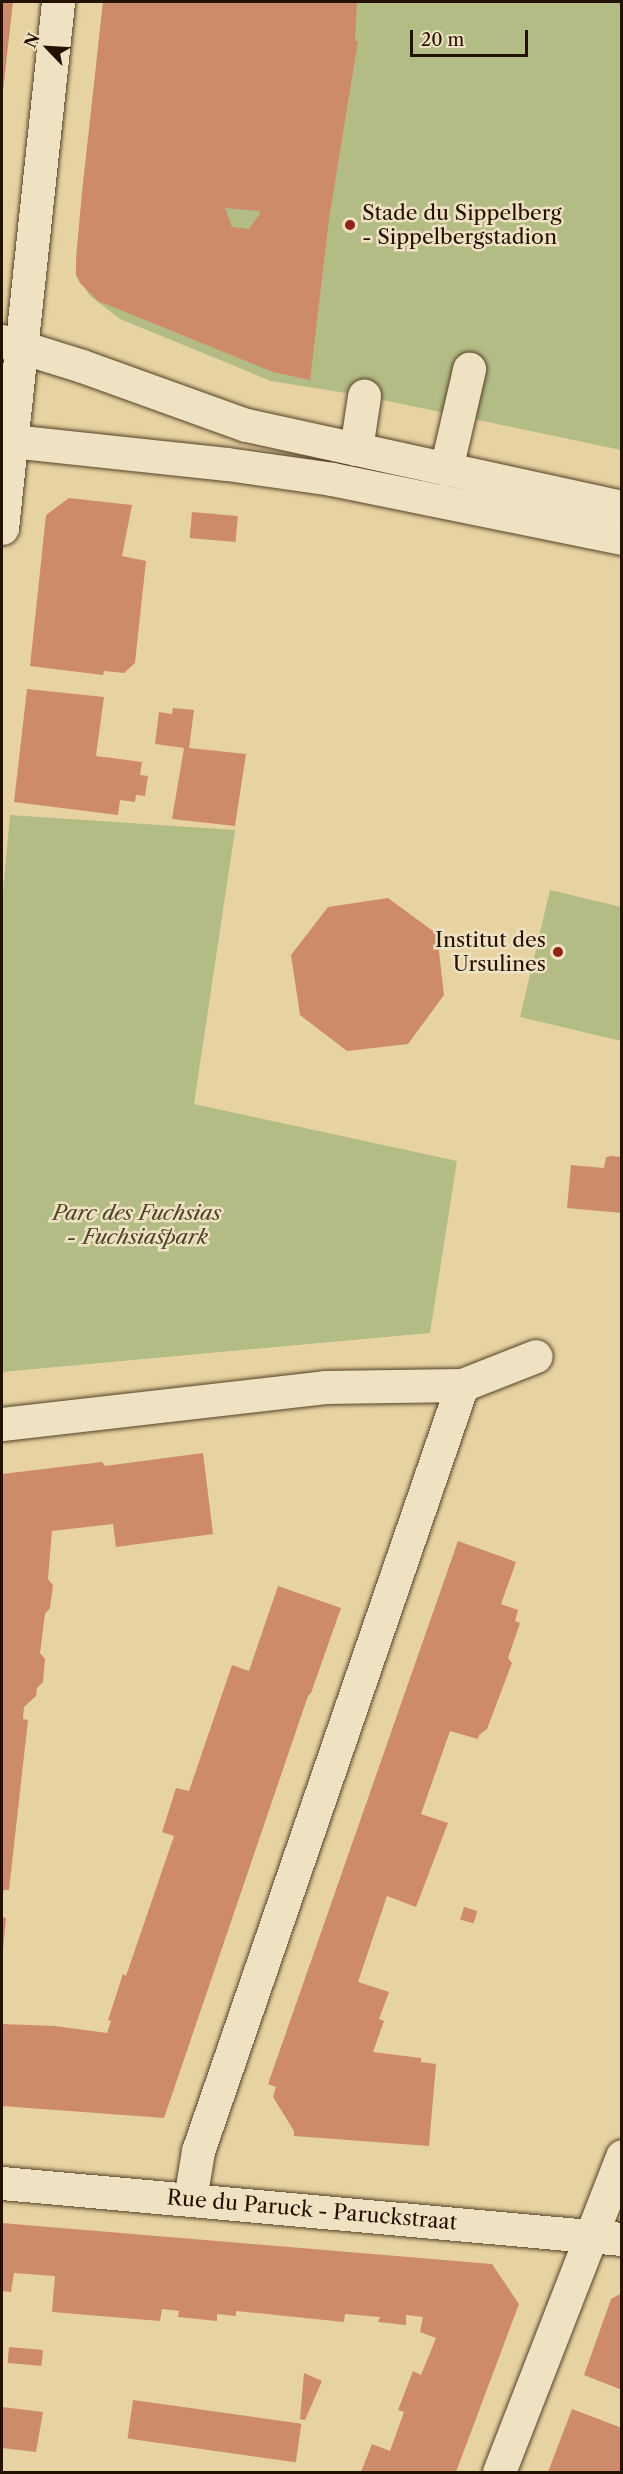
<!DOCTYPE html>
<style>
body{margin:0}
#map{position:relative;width:623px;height:2474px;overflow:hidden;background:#e7d3a2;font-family:"Libre Caslon Text",serif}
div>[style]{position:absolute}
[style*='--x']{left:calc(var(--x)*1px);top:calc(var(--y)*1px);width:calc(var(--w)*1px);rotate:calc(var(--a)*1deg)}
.green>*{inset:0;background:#b4bc86}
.building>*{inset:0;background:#ce8b6a;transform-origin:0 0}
.roads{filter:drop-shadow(0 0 2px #544228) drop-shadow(0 0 2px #544228)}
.minor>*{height:33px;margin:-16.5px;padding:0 16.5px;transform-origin:16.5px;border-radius:16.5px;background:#efe2c3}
.dots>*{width:16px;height:16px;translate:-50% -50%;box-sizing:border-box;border:3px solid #efe2c3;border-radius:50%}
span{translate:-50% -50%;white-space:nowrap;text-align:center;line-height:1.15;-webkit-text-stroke:5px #efe2c3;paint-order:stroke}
.poi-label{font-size:21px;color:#231200}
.left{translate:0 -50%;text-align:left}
.right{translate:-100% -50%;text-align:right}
.park-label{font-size:21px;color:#4e4528;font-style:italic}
.street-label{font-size:21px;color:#231200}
.frame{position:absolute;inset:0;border:3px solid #231200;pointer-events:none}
.north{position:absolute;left:18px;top:18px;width:60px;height:60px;-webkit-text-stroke:4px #efe2c3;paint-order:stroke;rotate:295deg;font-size:16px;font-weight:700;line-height:24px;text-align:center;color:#231200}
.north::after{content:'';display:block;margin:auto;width:21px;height:27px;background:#231200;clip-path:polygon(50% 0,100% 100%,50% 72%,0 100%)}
.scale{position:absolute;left:410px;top:30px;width:118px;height:27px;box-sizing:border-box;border:3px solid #231200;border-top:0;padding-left:8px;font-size:18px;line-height:21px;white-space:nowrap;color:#231200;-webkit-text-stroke:4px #efe2c3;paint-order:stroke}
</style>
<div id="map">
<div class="green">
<i style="clip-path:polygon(103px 2px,621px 2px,621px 450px,364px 396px,271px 381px,120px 319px,90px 296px,76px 275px,76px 259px)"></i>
<i style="clip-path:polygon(10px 815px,235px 830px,194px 1104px,457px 1161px,430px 1333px,2px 1372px,2px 903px)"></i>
<i style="clip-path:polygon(550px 890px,621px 907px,621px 1041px,520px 1017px)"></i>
</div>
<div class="building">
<i style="clip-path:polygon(2px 2px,13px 2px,3px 91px,2px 91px)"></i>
<i style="clip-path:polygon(evenodd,103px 2px,357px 2px,355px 41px,358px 41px,329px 219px,310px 380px,273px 372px,98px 301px,80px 283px,76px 275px,76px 259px,82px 192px,103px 2px,225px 208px,260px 211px,259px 215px,249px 229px,232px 227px,225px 208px)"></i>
<i style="clip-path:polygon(69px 498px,132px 505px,122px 556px,146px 561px,135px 663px,124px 673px,104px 671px,103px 675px,30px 666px,46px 515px)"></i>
<i style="left:192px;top:512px;width:46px;height:26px;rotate:5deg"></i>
<i style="clip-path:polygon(27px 689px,104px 697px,96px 756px,142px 762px,140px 775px,148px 776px,145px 796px,136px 795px,135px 802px,120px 800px,118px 815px,14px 802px)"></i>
<i style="clip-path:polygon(173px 708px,194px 710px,189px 748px,246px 754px,235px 826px,172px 819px,184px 748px,155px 744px,159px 712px,172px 714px)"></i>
<i style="clip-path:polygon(388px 898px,437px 934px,444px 995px,408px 1044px,347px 1051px,300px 1015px,291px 955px,328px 907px)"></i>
<i style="clip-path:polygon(612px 1156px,622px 1157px,622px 1213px,567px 1208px,571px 1165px,604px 1168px,606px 1157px)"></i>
<i style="clip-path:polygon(203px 1453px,213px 1534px,116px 1547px,113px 1524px,52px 1531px,48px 1579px,53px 1585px,50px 1608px,45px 1614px,40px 1653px,45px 1659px,43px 1682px,37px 1688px,36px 1696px,24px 1707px,23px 1719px,28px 1720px,9px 1890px,4px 1890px,2px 1896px,2px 1474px,102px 1462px,105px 1466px)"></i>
<i style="clip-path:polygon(458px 1541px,516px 1562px,501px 1604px,518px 1610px,515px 1621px,520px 1623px,508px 1658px,512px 1663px,487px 1729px,479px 1735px,478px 1739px,450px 1731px,421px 1814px,448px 1823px,416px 1907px,387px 1896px,358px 1982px,389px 1992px,379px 2019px,384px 2021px,373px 2052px,421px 2058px,421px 2062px,436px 2064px,429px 2146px,294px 2136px,294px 2131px,273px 2097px,276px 2087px,268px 2084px)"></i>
<i style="clip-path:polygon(278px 1586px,341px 1608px,311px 1693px,308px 1696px,164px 2118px,2px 2106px,2px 2024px,55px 2026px,107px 2033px,111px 2021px,108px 2020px,123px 1974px,126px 1976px,174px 1836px,162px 1832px,176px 1788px,189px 1791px,232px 1665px,249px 1671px)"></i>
<i style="left:464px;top:1907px;width:14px;height:13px;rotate:17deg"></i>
<i style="clip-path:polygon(2px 1917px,6px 1918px,3px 1949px,2px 1949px)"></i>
<i style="clip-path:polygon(2px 2223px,492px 2264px,519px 2304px,456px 2472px,361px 2472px,372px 2444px,390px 2451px,404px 2412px,398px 2410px,413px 2371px,421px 2375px,436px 2338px,420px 2332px,423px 2317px,406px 2315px,406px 2325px,378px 2322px,380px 2317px,345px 2314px,344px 2322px,236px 2311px,236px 2316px,217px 2314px,217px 2321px,178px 2317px,179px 2311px,162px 2309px,160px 2321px,52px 2312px,55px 2276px,14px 2273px,11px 2292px,2px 2291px)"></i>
<i style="clip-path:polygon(622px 2293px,622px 2390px,584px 2375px,611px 2299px)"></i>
<i style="left:9px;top:2347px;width:34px;height:16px;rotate:5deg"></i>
<i style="clip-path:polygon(304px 2373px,322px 2381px,305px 2420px,300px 2419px)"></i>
<i style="left:133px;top:2400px;width:170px;height:39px;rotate:8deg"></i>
<i style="clip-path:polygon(2px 2407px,43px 2412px,36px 2452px,2px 2448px)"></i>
<i style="clip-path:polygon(572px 2409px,622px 2428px,622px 2472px,548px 2472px)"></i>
</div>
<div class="roads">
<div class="minor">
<i style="--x:2;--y:341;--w:84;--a:17.4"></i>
<i style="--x:82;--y:366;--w:174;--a:19.8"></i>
<i style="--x:246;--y:425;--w:385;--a:12.3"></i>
<i style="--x:2;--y:440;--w:226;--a:6.1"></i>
<i style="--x:227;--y:464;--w:106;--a:8.1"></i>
<i style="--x:332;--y:479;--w:296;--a:11.5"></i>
<i style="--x:356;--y:449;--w:54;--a:-81.4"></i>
<i style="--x:446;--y:469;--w:103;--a:-77"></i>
<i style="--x:2;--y:528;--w:529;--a:-83.92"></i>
<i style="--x:2;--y:1424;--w:325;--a:-6.5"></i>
<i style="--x:325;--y:1387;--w:137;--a:-0.8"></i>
<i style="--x:462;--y:1385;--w:79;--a:-21.4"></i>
<i style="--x:2;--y:2183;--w:623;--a:5.16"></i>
<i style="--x:190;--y:2199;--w:49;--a:-80.5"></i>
<i style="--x:198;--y:2151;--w:810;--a:-70.98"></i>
<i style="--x:499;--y:2472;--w:339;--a:-68.7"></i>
</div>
</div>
<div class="dots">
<i style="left:350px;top:225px;background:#8f2418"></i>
<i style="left:558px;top:952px;background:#8f2418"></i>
</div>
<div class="poi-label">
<span class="left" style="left:362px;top:225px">Stade du Sippelberg<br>- Sippelbergstadion</span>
<span class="right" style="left:546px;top:952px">Institut des<br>Ursulines</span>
</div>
<div class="park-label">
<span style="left:137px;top:1225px">Parc des Fuchsias<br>- Fuchsiaspark</span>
</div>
<div class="street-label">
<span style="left:312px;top:2210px;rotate:5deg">Rue du Paruck - Paruckstraat</span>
</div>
<div class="frame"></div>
<div class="north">N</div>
<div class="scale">20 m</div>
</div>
